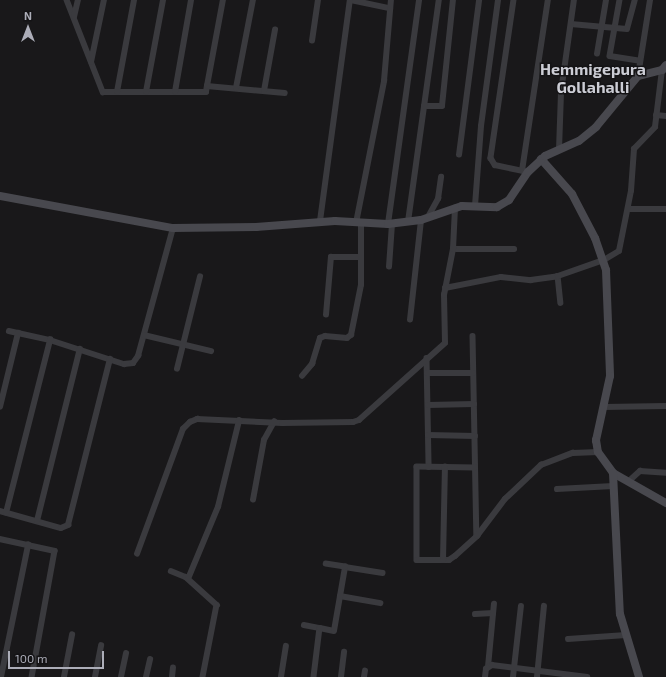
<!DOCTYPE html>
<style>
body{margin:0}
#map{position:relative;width:666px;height:677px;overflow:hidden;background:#19181a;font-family:"Exo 2",sans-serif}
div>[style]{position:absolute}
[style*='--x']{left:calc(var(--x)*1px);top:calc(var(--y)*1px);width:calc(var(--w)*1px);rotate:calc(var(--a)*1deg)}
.street>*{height:5.5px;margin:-2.75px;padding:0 2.75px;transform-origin:2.75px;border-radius:2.75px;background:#3a3a3e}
.secondary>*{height:8px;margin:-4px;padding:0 4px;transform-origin:4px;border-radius:4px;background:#48484e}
span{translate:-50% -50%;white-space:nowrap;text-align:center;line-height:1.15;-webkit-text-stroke:3px #141315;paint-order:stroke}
.quarter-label{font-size:16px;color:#cccdd5;font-weight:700}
.north{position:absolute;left:8px;top:8px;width:40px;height:40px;-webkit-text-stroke:3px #141315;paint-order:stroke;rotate:0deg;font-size:11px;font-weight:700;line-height:16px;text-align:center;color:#acadb8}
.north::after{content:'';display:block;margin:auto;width:14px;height:18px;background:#acadb8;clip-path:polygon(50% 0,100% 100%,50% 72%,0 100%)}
.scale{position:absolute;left:8px;top:651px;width:96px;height:18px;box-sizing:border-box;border:2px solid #acadb8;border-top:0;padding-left:5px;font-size:12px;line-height:14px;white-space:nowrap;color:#acadb8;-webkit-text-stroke:3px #141315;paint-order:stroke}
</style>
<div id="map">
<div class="street">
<i style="--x:67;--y:0;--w:99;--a:68.6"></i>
<i style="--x:103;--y:92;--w:103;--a:0"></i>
<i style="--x:206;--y:92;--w:6;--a:-81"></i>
<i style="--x:207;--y:86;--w:78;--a:5.1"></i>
<i style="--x:351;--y:0;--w:40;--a:12"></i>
<i style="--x:514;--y:0;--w:160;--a:98.3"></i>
<i style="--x:491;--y:158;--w:8;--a:60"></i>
<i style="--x:495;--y:165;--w:34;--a:12"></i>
<i style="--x:620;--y:0;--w:57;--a:100.1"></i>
<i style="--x:610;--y:56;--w:30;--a:9"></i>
<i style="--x:74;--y:17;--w:17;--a:-77"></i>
<i style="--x:571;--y:24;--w:56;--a:5.1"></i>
<i style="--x:627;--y:29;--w:30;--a:-75"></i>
<i style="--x:312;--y:41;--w:41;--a:-81.7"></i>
<i style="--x:597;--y:54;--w:55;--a:-80.5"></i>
<i style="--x:91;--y:62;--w:63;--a:-78.2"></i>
<i style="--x:638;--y:76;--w:77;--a:-81"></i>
<i style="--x:207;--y:86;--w:87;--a:-79.5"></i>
<i style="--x:236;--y:88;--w:90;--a:-79.1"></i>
<i style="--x:264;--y:91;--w:62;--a:-79.8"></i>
<i style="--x:117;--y:92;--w:94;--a:-79.5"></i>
<i style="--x:146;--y:92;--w:94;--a:-79.5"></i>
<i style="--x:175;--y:92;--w:93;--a:-80.1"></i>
<i style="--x:424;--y:106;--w:18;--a:0"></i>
<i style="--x:442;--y:106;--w:107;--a:-84.1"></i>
<i style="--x:656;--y:115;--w:10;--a:6"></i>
<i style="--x:559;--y:150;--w:58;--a:-88"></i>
<i style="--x:561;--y:92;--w:93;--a:-82"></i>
<i style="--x:459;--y:155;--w:156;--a:-82.6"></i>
<i style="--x:522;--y:171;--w:173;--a:-81.4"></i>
<i style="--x:475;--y:206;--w:80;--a:-85.7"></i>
<i style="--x:481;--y:126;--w:127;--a:-82.3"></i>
<i style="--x:628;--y:209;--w:38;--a:0"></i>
<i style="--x:428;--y:217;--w:21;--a:-61"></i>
<i style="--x:438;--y:199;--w:22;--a:-82"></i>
<i style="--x:320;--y:221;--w:223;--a:-82.3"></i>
<i style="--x:408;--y:222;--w:224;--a:-82.1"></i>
<i style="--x:356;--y:223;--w:145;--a:-78.8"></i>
<i style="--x:384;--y:81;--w:81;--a:-85.1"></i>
<i style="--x:388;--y:224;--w:226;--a:-82.1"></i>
<i style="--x:453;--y:249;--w:61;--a:0"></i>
<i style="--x:389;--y:267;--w:43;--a:-86"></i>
<i style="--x:558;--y:276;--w:27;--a:84"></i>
<i style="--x:445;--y:288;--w:57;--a:-11.1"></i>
<i style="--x:501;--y:277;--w:30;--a:6"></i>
<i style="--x:531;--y:280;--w:27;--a:-8"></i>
<i style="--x:558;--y:276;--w:49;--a:-19.2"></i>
<i style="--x:604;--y:260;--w:17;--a:-31"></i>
<i style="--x:619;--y:251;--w:61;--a:-78.7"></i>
<i style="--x:631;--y:191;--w:42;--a:-85.9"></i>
<i style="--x:634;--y:149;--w:30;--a:-46"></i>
<i style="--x:655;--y:127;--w:57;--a:-83"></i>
<i style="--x:326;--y:315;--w:58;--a:-85.1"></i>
<i style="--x:331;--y:257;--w:30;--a:0"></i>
<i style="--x:410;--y:320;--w:101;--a:-83.7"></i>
<i style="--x:9;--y:331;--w:42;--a:12.4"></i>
<i style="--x:50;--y:340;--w:78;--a:18"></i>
<i style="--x:124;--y:364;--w:9;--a:-6"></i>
<i style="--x:133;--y:363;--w:9;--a:-54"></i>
<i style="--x:138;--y:356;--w:133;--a:-74.7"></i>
<i style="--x:144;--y:335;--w:69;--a:13.4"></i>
<i style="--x:473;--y:336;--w:200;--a:88.9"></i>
<i style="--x:427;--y:358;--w:109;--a:88.9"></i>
<i style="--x:177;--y:369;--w:95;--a:-76"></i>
<i style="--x:427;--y:373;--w:46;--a:0"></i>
<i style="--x:302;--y:376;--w:16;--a:-50"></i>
<i style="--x:312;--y:364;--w:27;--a:-73"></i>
<i style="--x:320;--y:338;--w:5;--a:-22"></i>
<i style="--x:325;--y:336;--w:22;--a:5"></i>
<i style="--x:347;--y:338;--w:5;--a:-37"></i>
<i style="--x:351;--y:335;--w:51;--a:-78.7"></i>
<i style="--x:361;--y:285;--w:61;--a:-90"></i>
<i style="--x:428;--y:405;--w:46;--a:-1.2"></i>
<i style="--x:0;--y:407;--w:76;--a:-76.3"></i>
<i style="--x:604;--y:407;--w:62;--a:-0.9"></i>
<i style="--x:428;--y:435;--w:47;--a:1.2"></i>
<i style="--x:475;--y:468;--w:58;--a:-179"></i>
<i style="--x:417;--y:467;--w:93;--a:90"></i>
<i style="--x:417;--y:560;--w:32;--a:0"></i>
<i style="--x:449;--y:560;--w:7;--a:-34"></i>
<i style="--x:455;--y:556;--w:30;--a:-42"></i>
<i style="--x:477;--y:536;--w:46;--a:-52.9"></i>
<i style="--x:505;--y:499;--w:50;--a:-43.4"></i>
<i style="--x:541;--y:465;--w:34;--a:-21"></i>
<i style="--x:573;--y:453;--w:25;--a:-2"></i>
<i style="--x:629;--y:481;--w:15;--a:-42"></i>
<i style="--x:640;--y:471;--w:26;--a:4"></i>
<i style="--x:557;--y:489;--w:56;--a:-3.1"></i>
<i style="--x:253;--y:500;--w:61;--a:-79.6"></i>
<i style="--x:264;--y:440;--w:21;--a:-61"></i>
<i style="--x:0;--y:511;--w:63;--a:15.6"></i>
<i style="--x:61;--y:528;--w:8;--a:-23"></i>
<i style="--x:68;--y:525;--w:171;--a:-75.8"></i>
<i style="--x:6;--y:513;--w:179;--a:-75.7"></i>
<i style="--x:37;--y:521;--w:177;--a:-76"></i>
<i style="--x:0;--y:539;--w:56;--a:12.3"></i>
<i style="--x:55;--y:551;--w:128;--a:100.3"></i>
<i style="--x:137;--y:554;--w:133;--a:-69.8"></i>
<i style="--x:183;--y:429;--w:10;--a:-45"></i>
<i style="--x:190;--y:422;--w:8;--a:-23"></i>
<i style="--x:197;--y:419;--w:85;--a:2.7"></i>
<i style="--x:282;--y:423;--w:71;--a:-0.8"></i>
<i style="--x:353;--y:422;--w:6;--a:-18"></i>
<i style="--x:359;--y:420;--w:115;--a:-41.8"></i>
<i style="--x:445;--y:343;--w:48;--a:-91.2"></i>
<i style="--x:444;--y:295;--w:47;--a:-78.9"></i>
<i style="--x:453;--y:249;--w:41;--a:-87.2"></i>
<i style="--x:443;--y:560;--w:93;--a:-88.8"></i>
<i style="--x:345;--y:567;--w:38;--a:9"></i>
<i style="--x:171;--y:571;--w:16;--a:22"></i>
<i style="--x:186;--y:577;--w:42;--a:42.1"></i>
<i style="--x:217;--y:605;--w:73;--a:101"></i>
<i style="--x:188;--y:579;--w:78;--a:-67.4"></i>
<i style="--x:218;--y:507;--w:89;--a:-76.3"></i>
<i style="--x:340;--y:596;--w:41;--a:9.9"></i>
<i style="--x:475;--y:614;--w:18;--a:-3"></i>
<i style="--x:304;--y:625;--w:16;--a:11"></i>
<i style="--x:320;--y:628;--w:49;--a:97"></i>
<i style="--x:320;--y:628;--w:14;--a:12"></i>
<i style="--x:334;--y:631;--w:65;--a:-80.2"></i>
<i style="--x:345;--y:567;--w:19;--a:-171"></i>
<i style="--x:568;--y:639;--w:58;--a:-3.9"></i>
<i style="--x:488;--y:667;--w:63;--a:-84.6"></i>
<i style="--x:1;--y:677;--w:135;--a:-78.4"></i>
<i style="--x:64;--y:677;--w:43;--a:-79.2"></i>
<i style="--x:95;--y:677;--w:32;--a:-79"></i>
<i style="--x:121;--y:677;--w:24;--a:-78"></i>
<i style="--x:146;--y:677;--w:18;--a:-77"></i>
<i style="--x:172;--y:677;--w:9;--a:-84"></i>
<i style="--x:281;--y:677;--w:31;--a:-81"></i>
<i style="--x:341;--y:677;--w:25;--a:-83"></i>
<i style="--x:364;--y:677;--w:6;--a:-81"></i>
<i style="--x:485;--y:677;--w:8;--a:-83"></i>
<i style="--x:486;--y:669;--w:7;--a:-34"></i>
<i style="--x:492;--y:665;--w:96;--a:7.2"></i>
<i style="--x:513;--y:677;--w:71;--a:-83.6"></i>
<i style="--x:537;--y:677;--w:71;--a:-84.4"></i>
</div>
<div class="secondary">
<i style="--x:541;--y:159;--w:47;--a:48.5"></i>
<i style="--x:572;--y:194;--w:50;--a:62.4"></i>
<i style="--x:595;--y:238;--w:34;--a:71"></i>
<i style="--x:606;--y:270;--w:106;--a:87.8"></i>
<i style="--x:610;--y:376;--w:66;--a:102.3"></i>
<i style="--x:596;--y:440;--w:12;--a:81"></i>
<i style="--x:598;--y:452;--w:26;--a:54"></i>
<i style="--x:613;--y:473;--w:61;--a:29.5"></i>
<i style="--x:0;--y:196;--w:176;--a:10.5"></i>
<i style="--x:173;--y:228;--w:83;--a:-0.7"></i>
<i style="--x:256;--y:227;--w:79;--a:-4.3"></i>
<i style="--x:335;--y:221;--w:53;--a:3.2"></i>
<i style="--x:388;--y:224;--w:33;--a:-7"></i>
<i style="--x:421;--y:220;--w:43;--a:-18.9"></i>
<i style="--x:462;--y:206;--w:35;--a:2"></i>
<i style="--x:497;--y:207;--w:14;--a:-30"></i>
<i style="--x:509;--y:200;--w:34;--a:-56"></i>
<i style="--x:528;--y:172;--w:23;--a:-43"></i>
<i style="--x:545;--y:156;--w:37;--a:-24"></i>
<i style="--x:579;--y:141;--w:22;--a:-39"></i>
<i style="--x:596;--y:127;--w:66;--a:-50.5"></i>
<i style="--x:638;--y:76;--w:25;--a:-14"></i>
<i style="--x:662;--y:70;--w:6;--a:-51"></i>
<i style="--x:613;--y:473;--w:141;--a:87.2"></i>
<i style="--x:620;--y:614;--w:66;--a:73.2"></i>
</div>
<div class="quarter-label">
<span style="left:593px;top:78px">Hemmigepura<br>Gollahalli</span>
</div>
<div class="north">N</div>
<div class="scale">100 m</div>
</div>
